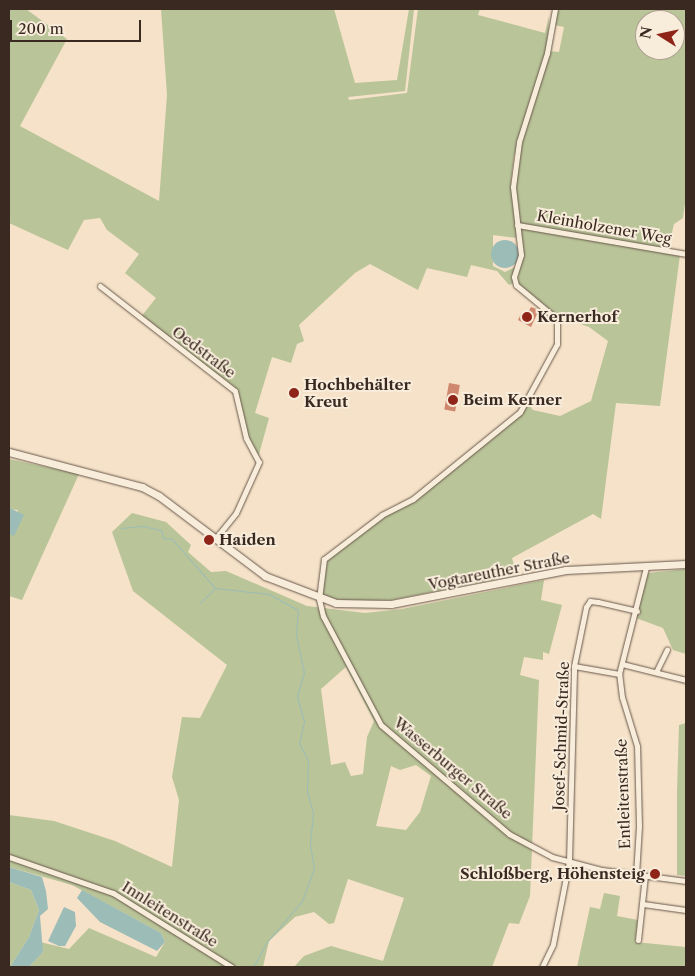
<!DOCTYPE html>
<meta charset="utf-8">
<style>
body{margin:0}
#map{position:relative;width:695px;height:976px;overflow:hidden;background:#f5e2c8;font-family:"Libre Caslon Text",serif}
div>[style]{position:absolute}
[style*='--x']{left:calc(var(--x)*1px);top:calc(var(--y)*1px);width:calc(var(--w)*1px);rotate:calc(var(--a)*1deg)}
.green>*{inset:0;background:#b9c498}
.water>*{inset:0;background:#9cbdb7}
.round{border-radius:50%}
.stream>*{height:1px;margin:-0.5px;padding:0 0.5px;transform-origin:0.5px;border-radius:0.5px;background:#9cbdb7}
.building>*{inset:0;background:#cf876d;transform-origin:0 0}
.roads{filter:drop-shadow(0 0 1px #68574b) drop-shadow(0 0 1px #68574b)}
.street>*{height:5px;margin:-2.5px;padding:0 2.5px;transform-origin:2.5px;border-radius:2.5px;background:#f8ecdb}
.secondary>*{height:7px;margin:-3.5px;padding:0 3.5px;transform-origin:3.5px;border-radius:3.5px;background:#f8ecdb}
.dots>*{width:14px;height:14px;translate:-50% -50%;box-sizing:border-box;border:2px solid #f8ecdb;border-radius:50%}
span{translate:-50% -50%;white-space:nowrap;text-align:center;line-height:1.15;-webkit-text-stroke:4px #f8ecdb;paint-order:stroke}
.street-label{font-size:15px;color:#392921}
.poi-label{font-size:15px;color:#392921;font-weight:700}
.left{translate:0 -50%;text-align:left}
.right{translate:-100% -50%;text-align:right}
.frame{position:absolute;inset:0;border:10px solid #392921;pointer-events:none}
.north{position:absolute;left:635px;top:10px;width:50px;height:50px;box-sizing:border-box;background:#f8ecdb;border:1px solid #ac9e91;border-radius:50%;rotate:280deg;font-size:14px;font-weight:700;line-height:20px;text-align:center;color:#392921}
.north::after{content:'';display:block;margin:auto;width:18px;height:22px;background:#8f2418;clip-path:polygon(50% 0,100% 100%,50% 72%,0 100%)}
.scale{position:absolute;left:10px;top:20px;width:131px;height:22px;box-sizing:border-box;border:2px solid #392921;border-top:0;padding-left:6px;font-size:15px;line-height:18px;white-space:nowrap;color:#392921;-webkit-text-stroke:4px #f8ecdb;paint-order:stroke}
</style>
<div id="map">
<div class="green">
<i style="clip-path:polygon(9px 9px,26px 9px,67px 39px,20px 126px,159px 201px,167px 95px,161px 9px,334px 9px,355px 83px,397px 80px,409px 9px,414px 9px,405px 91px,348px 97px,349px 100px,407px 93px,418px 9px,480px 9px,478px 15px,545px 33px,549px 16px,548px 46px,514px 156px,511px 181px,517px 238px,493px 235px,493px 266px,505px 272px,515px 267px,514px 283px,509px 285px,497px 271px,471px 265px,467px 277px,427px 268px,418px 290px,370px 264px,355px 273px,299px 325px,304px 341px,297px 344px,291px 363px,272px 357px,255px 413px,269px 418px,258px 458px,247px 437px,236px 388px,140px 318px,156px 298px,125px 273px,139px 254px,107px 230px,100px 218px,84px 220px,68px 250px,9px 223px)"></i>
<i style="clip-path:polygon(evenodd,556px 9px,686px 9px,686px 196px,683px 218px,674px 224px,668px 249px,519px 223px,515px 183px,518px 155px,549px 51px,559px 52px,564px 27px,554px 25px,556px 9px,645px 20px,675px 20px,675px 50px,645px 50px,645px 20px)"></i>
<i style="clip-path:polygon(521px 229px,680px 255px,660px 406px,616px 403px,601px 519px,593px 514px,512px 558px,517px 575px,392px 600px,358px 602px,322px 597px,327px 561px,382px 517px,415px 500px,529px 405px,533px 410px,560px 416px,591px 401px,608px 341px,589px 327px,558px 316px,518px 285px)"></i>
<i style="clip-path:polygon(9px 459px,79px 474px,22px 600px,9px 596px,9px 534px,18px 510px,9px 509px)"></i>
<i style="clip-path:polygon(evenodd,132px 513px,166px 522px,191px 545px,188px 552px,211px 572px,226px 571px,307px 606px,365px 613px,402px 609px,544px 580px,541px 600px,562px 605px,549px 654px,543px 652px,543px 660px,524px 657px,520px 675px,539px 680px,530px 896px,519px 924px,509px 923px,492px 967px,294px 967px,304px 956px,331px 946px,383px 961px,404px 898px,348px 879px,334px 923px,329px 924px,314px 912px,295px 917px,269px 941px,263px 967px,29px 967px,43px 952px,40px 942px,69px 949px,89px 928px,156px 957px,165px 942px,161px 933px,72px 885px,9px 867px,9px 815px,54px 821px,115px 841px,172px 867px,179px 800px,172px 777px,182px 717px,200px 718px,227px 665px,133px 591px,112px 532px,132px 513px,346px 667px,374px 721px,367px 737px,363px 774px,351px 776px,345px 762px,331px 765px,321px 689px,346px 667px,132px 513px,416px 765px,431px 776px,420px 812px,406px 830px,376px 826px,391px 766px,400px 770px,416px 765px)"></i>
<i style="clip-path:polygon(686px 569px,686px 654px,673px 650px,663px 628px,636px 618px,648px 573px)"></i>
<i style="clip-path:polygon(686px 723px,686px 876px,677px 875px,677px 792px,679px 725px)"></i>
<i style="clip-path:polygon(9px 882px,31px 890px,39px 910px,29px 937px,10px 967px)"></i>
<i style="clip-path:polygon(604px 893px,620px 896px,617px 916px,638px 920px,635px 942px,686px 947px,686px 967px,577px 967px,590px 907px,600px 909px)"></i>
</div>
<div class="water">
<i class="round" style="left:491px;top:240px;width:28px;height:28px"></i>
<i style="clip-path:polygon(10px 508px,24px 515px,14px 536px,9px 534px)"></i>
<i style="clip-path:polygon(9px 867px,42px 877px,46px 891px,48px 909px,40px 916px,43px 952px,29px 967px,10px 967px,29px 937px,39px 910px,31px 890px,9px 882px)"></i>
<i style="clip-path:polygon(82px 890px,161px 933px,165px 942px,157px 951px,100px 922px,77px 898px)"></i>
<i style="clip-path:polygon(64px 907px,75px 912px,76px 926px,65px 946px,59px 946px,48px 941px)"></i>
</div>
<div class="stream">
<i style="--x:121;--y:528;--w:22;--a:-5"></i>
<i style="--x:143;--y:526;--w:18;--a:13"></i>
<i style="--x:161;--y:530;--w:8;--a:76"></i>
<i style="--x:163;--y:538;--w:9;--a:6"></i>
<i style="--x:172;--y:539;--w:65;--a:48.7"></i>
<i style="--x:215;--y:588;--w:54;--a:6.3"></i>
<i style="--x:269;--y:594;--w:33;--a:29"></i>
<i style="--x:298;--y:610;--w:25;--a:95"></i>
<i style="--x:296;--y:635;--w:38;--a:78"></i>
<i style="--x:304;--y:672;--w:26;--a:106"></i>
<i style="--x:297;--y:697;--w:26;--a:74"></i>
<i style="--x:304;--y:722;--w:22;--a:103"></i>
<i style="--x:299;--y:743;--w:20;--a:63"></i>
<i style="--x:308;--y:761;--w:30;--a:92"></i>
<i style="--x:307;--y:791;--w:24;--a:75"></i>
<i style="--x:313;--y:814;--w:30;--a:96"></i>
<i style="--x:310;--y:844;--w:24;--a:81"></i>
<i style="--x:314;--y:868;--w:35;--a:110"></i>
<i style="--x:302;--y:901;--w:55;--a:130.6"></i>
<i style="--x:266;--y:943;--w:27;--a:118"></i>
<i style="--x:200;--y:603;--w:20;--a:-45"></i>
</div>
<div class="building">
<i style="clip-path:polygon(531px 307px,539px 310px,531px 327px,518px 320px,522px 312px,527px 314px)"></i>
<i style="left:449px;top:383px;width:11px;height:27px;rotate:10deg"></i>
</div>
<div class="roads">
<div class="street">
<i style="--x:555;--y:9;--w:45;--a:100.3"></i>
<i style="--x:547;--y:53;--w:93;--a:107.5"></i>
<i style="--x:519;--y:142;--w:45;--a:97.6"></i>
<i style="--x:513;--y:187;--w:68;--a:83.3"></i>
<i style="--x:521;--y:255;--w:23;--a:108"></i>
<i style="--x:514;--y:277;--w:8;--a:76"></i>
<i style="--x:516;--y:285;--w:53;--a:39.7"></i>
<i style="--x:557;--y:319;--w:25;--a:90"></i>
<i style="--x:557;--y:344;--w:77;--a:118.6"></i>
<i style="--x:520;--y:412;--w:138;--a:140.9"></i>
<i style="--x:413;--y:499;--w:35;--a:153"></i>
<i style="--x:382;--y:515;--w:73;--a:142.8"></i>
<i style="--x:324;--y:559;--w:40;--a:97.1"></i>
<i style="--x:319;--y:599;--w:17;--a:77"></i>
<i style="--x:323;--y:616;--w:123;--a:62"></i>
<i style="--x:381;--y:725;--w:168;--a:40.4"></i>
<i style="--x:509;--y:834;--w:49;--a:28.1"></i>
<i style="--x:552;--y:857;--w:52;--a:14.6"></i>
<i style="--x:602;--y:870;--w:85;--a:7.5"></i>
<i style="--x:517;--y:225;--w:171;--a:9.7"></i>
<i style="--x:100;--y:286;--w:171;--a:37.9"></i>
<i style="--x:235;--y:391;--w:48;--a:76.8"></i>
<i style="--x:246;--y:438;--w:27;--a:62"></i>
<i style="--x:259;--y:462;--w:56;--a:114.3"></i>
<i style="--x:236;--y:513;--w:32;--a:129"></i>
<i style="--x:622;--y:664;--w:66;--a:14"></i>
<i style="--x:574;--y:666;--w:46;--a:10.1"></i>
<i style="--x:656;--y:672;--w:25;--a:-64"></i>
<i style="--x:9;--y:857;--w:110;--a:19.1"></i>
<i style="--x:113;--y:893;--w:140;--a:31.9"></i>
<i style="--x:636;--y:875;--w:49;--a:-86.5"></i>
<i style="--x:639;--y:826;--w:80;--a:-91.4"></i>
<i style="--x:637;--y:746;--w:51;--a:-107"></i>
<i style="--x:622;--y:697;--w:23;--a:-97"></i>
<i style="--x:619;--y:674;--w:110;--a:-75.8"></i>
<i style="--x:643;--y:904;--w:43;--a:7.9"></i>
<i style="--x:638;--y:940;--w:64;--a:-83.8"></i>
<i style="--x:542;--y:967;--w:25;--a:-64"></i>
<i style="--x:553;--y:944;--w:84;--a:-79"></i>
<i style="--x:569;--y:862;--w:196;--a:-88.5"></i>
<i style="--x:574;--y:666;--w:60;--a:-78.5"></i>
<i style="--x:586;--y:607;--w:7;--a:-56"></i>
<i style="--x:590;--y:601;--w:8;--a:7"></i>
<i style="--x:598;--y:602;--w:40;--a:13"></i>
</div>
<div class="secondary">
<i style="--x:9;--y:452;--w:138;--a:14.7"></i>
<i style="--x:142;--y:487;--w:19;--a:28"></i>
<i style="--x:159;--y:496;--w:133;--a:37"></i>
<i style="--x:265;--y:576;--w:76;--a:20.8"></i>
<i style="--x:336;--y:603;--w:55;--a:1"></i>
<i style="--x:391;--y:604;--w:178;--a:-11"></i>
<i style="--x:566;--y:570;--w:120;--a:-2.9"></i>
</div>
</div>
<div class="dots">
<i style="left:527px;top:317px;background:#8f2418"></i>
<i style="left:294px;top:393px;background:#8f2418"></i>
<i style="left:453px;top:400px;background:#8f2418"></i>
<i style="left:209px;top:540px;background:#8f2418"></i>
<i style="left:655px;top:874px;background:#8f2418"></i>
</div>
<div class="street-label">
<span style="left:604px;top:227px;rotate:10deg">Kleinholzener Weg</span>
<span style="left:204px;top:352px;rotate:37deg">Oedstraße</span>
<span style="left:499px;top:571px;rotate:-11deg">Vogtareuther Straße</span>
<span style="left:561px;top:736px;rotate:-88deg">Josef-Schmid-Straße</span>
<span style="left:453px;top:768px;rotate:40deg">Wasserburger Straße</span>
<span style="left:623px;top:794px;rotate:-92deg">Entleitenstraße</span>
<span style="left:170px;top:914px;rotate:32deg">Innleitenstraße</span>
</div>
<div class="poi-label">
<span class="left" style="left:537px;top:317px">Kernerhof</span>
<span class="left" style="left:304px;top:393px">Hochbehälter<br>Kreut</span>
<span class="left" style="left:463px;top:400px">Beim Kerner</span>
<span class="left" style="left:219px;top:540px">Haiden</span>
<span class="right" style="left:645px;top:874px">Schloßberg, Höhensteig</span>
</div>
<div class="frame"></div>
<div class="north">N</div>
<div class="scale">200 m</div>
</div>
